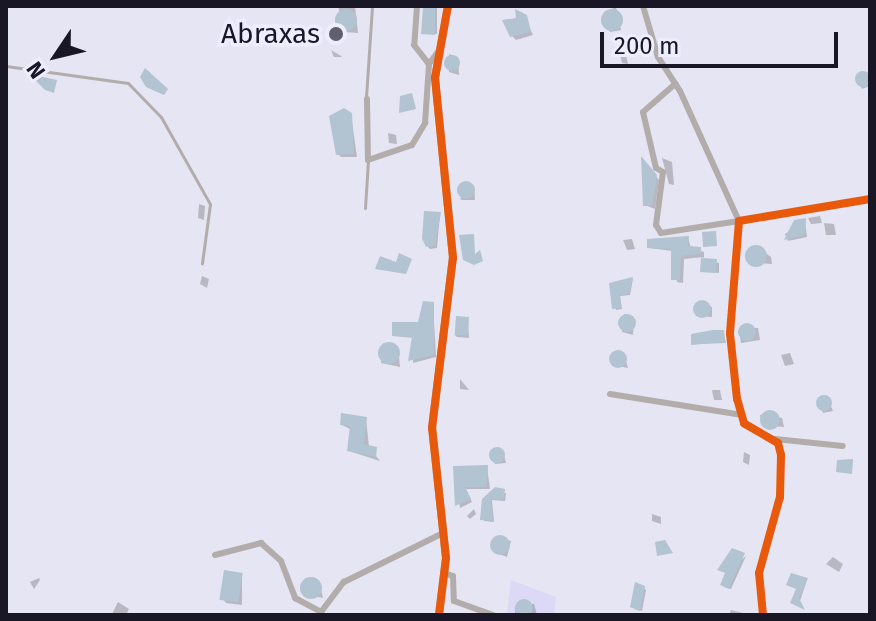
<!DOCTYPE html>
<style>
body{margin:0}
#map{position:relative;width:876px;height:621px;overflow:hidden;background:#e6e5f3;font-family:"Fira Sans",sans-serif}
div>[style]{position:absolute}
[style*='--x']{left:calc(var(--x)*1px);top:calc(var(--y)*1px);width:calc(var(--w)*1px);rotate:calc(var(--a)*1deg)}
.built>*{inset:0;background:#dcd9f6}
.shadow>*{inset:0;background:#0003;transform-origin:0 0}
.building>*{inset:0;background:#b2c3d1;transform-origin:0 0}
.round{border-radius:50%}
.service>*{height:3px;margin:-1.5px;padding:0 1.5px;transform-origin:1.5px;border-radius:1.5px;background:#b2acab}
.minor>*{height:6px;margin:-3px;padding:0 3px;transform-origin:3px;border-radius:3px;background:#b2acab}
.tertiary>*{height:8px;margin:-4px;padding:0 4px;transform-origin:4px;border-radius:4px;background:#b2acab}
.cycleway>*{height:8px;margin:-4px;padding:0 4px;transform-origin:4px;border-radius:4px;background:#e8590c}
.dots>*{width:22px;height:22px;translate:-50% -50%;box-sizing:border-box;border:4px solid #eeedfe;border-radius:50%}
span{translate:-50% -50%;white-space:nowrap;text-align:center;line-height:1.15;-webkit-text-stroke:7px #eeedfe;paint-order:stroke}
.poi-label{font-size:28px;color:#191726}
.right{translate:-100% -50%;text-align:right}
.frame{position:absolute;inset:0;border:8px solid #191726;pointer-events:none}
.north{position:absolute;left:16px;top:16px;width:80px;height:80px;-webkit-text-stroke:6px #eeedfe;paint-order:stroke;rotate:235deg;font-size:22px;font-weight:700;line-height:32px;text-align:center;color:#191726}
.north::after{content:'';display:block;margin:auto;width:28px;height:36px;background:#191726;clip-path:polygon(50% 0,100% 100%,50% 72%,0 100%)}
.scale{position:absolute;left:600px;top:32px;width:238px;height:36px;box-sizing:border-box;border:4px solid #191726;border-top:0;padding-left:10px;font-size:24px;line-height:28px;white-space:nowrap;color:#191726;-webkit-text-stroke:6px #eeedfe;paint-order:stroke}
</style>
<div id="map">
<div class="built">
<i style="clip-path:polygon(511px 580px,556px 597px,554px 615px,507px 615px)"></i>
</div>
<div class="shadow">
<i style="clip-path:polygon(338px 6px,355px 6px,358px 33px,344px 32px)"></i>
<i style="left:424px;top:6px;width:13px;height:28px"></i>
<i style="clip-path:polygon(616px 7px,621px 30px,610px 32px,604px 12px)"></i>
<i style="clip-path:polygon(522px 12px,533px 35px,516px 40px,512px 36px)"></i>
<i style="clip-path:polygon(331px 50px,341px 56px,342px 57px,334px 57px)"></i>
<i style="clip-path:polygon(619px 50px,625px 51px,628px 64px,622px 63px)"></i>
<i style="clip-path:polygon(449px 54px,458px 57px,459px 75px,449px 72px)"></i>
<i style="clip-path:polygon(870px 72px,870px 86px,862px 89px,856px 76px)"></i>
<i style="clip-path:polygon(351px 115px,357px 157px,341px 157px,338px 154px)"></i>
<i style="clip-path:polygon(388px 133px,396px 135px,397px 144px,389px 143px)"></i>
<i style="clip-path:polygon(662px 158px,672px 162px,674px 185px,669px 184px)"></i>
<i style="clip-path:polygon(643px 161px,659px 180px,655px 209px,645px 205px)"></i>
<i style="clip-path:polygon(474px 185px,475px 200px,462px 200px,460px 199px)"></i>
<i style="clip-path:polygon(199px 204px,205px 206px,204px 220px,198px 218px)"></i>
<i style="clip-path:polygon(440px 214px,437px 248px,430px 249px,428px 247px)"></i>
<i style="clip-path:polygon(808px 218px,820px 216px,822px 223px,811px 224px)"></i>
<i style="clip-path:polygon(805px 221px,807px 237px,788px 241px,785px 234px)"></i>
<i style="clip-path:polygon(824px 223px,834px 224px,836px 235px,826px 235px)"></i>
<i style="clip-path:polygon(688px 238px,691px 248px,704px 252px,704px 260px,719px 263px,719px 273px,703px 271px,704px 257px,684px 259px,683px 283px,677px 282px,673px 251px,649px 248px)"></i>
<i style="clip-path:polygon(632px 239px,635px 249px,627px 250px,623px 240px)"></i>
<i style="clip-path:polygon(758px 248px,771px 257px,772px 264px,747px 262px,748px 249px)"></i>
<i style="clip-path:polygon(202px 276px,209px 279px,207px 288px,200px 284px)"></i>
<i style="clip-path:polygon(633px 279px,630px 295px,620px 296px,622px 309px,616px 310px,611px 285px)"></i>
<i style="clip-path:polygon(433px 304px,436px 357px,413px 363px,414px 338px,394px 336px,420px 324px)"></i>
<i style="clip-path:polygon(695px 305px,712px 307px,712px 317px,696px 316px)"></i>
<i style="clip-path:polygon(624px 314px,634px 317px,633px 335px,622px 332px)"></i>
<i style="clip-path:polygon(468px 319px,469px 338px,457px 337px,455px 335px)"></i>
<i style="clip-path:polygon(739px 328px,758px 328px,760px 340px,741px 343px)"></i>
<i style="clip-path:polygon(723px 332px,726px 343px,693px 344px)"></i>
<i style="clip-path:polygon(383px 343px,398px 346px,400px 367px,381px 363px)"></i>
<i style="clip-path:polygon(613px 352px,624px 354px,628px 368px,613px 365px)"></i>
<i style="clip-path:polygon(781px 355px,790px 353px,794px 364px,785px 366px)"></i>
<i style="clip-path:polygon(460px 379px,469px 390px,460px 389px)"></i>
<i style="clip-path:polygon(712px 390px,720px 390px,722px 400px,714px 400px)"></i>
<i style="clip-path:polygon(827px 396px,833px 411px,823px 413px,818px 398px)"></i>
<i style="clip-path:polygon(760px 415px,782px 418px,784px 427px,762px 425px)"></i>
<i style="clip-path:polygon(366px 419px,369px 447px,380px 461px,349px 451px,352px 430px,342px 425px)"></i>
<i style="clip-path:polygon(744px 452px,750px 455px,749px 465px,743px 462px)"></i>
<i style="clip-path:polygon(491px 453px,503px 451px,506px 463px,495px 464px)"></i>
<i style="clip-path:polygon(455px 468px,487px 467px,490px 489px,466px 489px,472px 502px,460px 508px)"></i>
<i style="clip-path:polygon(506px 493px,505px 501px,492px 500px,494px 522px,484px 521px,484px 500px)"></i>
<i style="clip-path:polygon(474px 509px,476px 514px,470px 519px,467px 516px)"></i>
<i style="clip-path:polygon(652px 514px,661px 517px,661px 524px,652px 521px)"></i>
<i style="clip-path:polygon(496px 537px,511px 541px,507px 557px,494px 552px)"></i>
<i style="clip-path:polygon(746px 556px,731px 589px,724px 587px,726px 573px)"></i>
<i style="clip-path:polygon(833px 557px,843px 564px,839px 572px,826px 564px)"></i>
<i style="clip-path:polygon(242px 575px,242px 605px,226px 603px,223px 599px)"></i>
<i style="clip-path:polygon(39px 578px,40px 580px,34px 589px,30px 582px)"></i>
<i style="clip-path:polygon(305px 578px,319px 581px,323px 598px,304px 594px)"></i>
<i style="clip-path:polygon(807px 580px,800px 601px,792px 603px)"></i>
<i style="clip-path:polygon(644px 588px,646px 590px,642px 611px,634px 609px)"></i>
<i style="clip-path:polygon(118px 602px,129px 609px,126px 615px,112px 614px)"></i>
<i style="clip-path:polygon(534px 604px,537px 615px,515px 613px,516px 605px)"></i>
<i style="clip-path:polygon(731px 610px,743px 613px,746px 615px,729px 615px)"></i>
</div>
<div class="building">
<i style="clip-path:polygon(423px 6px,435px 6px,435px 35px,421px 34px)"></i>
<i class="round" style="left:601px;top:9px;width:22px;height:22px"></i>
<i style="clip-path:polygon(515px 9px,527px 15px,531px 32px,510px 37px,502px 20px,516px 18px)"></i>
<i class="round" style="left:335px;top:9px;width:22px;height:22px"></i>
<i class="round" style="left:444px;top:55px;width:16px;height:16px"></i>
<i style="clip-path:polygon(145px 68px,168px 89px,164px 95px,146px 87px,140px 77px)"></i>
<i class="round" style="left:855px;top:71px;width:16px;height:16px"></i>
<i style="clip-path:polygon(29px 74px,57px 80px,54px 93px,45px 90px)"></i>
<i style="clip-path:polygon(412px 93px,416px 109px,399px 113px,400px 96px)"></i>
<i style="clip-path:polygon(344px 108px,352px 113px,354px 154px,336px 155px,329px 116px)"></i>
<i style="clip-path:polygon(641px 156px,657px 175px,652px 206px,643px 206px)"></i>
<i class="round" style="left:457px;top:181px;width:18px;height:18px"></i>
<i style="clip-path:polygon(424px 211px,441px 212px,435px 246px,426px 247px,422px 239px)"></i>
<i style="clip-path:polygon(806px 218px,805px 235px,784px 240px,794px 220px)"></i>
<i style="left:716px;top:231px;width:15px;height:14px;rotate:86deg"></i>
<i style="clip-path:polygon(474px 234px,475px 254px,480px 250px,483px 261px,474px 265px,463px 260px,459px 235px)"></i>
<i style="clip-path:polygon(689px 236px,688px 246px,701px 247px,701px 254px,681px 256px,680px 280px,671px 280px,671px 249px,647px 248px,647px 239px)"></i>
<i class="round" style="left:745px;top:245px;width:22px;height:22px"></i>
<i style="clip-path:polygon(399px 253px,412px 259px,406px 274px,375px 269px,380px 256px,396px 262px)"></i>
<i style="left:701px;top:258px;width:16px;height:14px;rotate:4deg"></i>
<i style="clip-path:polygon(633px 277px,629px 294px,620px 295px,621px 308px,612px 309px,609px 283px)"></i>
<i class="round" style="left:693px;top:300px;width:18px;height:18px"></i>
<i style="clip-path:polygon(423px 301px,434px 302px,434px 355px,408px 361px,412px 337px,392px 336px,392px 322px,418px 322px)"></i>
<i class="round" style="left:618px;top:314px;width:18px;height:18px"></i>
<i style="left:456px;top:316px;width:13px;height:19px;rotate:4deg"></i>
<i class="round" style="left:738px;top:323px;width:18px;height:18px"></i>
<i style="clip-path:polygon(713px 330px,724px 330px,725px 342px,691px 345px,691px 334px)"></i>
<i class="round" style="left:378px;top:342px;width:22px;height:22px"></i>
<i class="round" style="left:609px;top:350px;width:18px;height:18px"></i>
<i class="round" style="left:816px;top:395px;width:16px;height:16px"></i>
<i class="round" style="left:760px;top:410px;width:20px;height:20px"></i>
<i style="clip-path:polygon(341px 413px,367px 417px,364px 444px,377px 447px,376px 457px,347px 451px,350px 426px,340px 425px)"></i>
<i class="round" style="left:489px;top:447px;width:16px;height:16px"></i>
<i style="clip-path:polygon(853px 459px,852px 474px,836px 472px,837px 460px)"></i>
<i style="clip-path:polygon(488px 465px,487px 487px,465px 487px,471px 499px,455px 506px,453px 466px)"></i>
<i style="clip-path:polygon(495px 487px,505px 489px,504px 500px,491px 499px,493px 521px,480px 520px,482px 499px)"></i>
<i class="round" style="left:490px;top:535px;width:20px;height:20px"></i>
<i style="clip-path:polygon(665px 540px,673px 553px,657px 556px,655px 542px)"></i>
<i style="clip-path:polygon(732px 548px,745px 553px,729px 589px,720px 585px,725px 573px,717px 570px)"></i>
<i style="left:224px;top:570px;width:19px;height:30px;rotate:9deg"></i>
<i style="clip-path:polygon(791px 573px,808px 578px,799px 598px,805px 610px,790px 603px,796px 589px,786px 585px)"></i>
<i class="round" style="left:300px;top:577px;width:22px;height:22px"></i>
<i style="clip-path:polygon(635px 582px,645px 586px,640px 611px,630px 607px)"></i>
<i class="round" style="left:515px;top:599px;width:18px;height:18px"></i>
</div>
<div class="service">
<i style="--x:6;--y:66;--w:123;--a:7.9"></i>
<i style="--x:128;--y:83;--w:47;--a:45.9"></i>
<i style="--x:161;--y:117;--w:100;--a:60.6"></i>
<i style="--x:210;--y:204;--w:60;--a:97.7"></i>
<i style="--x:366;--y:97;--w:91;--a:-86.2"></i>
<i style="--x:365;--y:208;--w:48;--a:-86.4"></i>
</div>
<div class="minor">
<i style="--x:417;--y:6;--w:39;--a:94"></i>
<i style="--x:414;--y:45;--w:24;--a:52"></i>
<i style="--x:429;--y:64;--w:17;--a:-54"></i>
<i style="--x:643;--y:6;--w:53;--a:73.6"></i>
<i style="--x:658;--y:57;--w:40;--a:57.1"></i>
<i style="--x:680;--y:91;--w:143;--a:65.6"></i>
<i style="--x:739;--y:221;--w:79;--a:171.3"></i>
<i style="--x:661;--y:233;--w:9;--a:-122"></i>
<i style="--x:656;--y:225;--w:53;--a:-82.5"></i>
<i style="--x:663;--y:172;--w:8;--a:-150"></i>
<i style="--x:656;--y:168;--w:57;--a:-103.1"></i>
<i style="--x:643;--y:112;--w:43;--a:-41.2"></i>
<i style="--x:367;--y:99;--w:61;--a:89.1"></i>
<i style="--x:368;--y:160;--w:46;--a:-18.8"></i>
<i style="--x:412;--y:145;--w:26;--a:-59"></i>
<i style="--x:425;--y:123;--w:59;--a:-86.1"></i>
<i style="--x:610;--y:394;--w:134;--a:9"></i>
<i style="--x:775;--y:439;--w:68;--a:5.9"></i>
<i style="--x:215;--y:555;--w:48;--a:-14.6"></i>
<i style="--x:261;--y:543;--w:27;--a:42"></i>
<i style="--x:281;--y:561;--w:40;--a:69"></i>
<i style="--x:295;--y:598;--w:30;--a:28"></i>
<i style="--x:321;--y:612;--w:38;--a:-53"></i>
<i style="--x:344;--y:582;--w:110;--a:-26.3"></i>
<i style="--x:444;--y:573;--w:9;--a:18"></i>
<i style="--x:453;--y:576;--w:25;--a:88"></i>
<i style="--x:454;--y:601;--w:41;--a:19.7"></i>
<i style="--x:763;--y:615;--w:42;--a:-95.4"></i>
<i style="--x:759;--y:573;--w:79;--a:-74.6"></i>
<i style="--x:780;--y:497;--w:42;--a:-88.6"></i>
<i style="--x:781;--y:455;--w:12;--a:-104"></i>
<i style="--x:778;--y:443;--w:39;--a:-150"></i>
<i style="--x:744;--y:423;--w:25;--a:-106"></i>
<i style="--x:737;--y:399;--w:66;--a:-96.1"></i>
<i style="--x:730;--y:333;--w:112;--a:-85.4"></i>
<i style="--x:739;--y:221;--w:133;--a:-9.5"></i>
</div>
<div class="tertiary">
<i style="--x:439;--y:615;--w:57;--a:-83"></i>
<i style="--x:446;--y:558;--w:131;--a:-96.1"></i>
<i style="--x:432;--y:428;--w:171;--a:-83"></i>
<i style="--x:453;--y:258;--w:181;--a:-95.7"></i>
<i style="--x:435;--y:78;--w:73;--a:-79.8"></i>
</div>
<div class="cycleway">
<i style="--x:439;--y:615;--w:57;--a:-83"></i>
<i style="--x:446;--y:558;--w:131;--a:-96.1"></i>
<i style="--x:432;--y:428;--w:171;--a:-83"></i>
<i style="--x:453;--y:258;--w:181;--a:-95.7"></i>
<i style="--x:435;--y:78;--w:73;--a:-79.8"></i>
<i style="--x:763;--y:615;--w:42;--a:-95.4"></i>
<i style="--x:759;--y:573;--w:79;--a:-74.6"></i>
<i style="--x:780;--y:497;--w:42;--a:-88.6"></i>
<i style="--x:781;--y:455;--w:12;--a:-104"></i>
<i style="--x:778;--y:443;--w:39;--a:-150"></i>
<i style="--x:744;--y:423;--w:25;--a:-106"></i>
<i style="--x:737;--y:399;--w:66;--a:-96.1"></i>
<i style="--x:730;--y:333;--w:112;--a:-85.4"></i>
<i style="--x:739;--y:221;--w:133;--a:-9.5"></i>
</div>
<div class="dots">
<i style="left:336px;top:34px;background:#615f6e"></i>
</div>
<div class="poi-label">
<span class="right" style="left:320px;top:34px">Abraxas</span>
</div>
<div class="frame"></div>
<div class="north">N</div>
<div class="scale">200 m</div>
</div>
